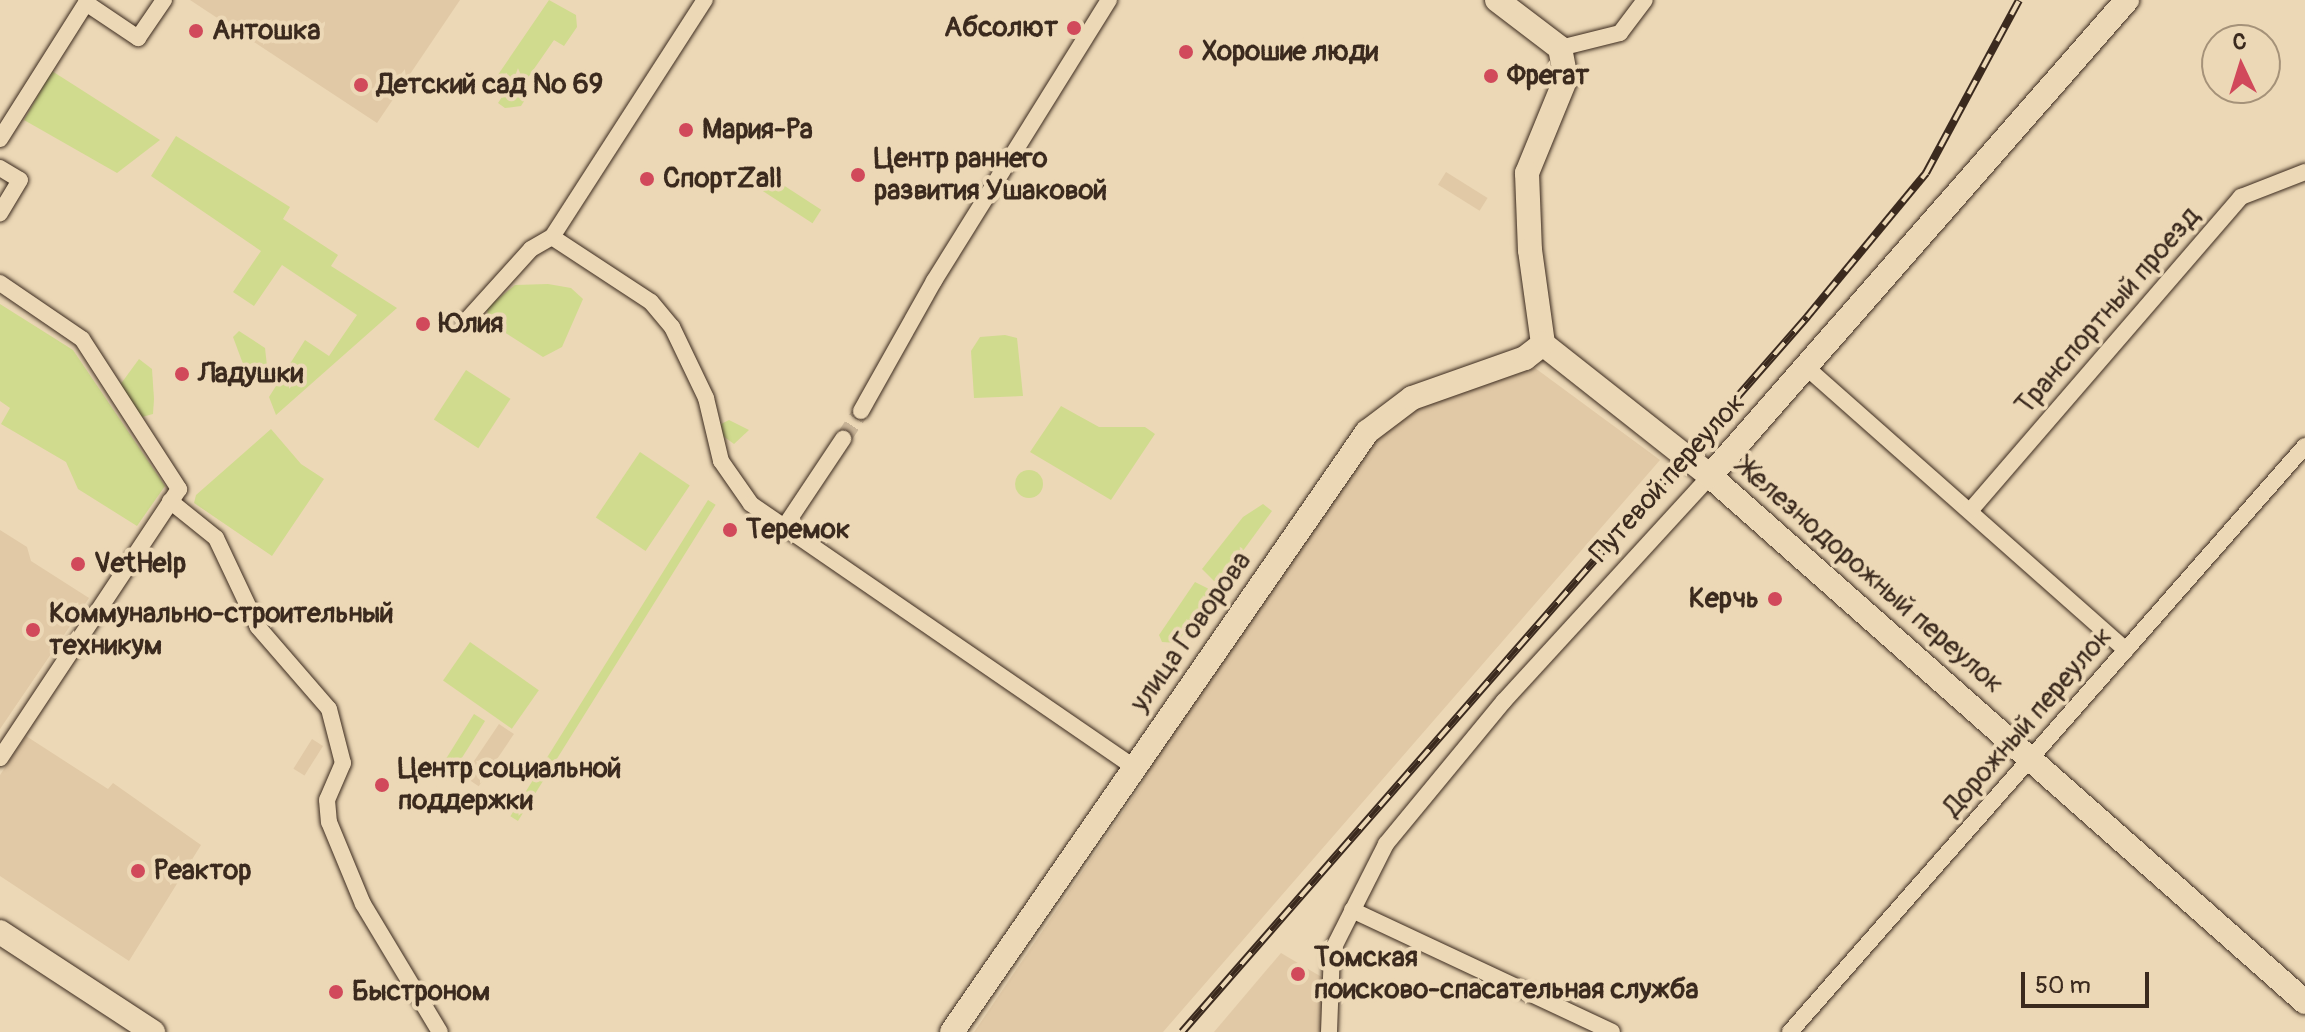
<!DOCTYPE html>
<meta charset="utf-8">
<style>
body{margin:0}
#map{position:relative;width:2305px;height:1032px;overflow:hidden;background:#ecd8b6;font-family:Pangolin,sans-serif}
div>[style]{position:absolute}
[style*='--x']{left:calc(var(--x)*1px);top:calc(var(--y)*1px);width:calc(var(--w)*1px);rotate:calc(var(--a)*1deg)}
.built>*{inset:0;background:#e1c9a6;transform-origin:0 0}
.green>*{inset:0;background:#d0db8e;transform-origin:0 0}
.round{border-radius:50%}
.street-tunnel>*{height:16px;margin-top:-8px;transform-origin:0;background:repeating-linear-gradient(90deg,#c9b598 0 16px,transparent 0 24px)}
.roads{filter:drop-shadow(0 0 2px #3b2a1e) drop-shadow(0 0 2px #3b2a1e)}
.street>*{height:16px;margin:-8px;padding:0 8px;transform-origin:8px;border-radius:8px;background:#ecd8b6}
.secondary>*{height:24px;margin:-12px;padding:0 12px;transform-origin:12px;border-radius:12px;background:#ecd8b6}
.rail>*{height:8px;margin-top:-4px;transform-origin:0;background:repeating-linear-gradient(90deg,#ecd8b6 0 15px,#3b2a1e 0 30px);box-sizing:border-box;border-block:2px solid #3b2a1e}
.dots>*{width:22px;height:22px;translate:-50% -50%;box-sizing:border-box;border:4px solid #ecd8b6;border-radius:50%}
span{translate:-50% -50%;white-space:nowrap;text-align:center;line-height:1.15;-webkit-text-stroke:8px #ecd8b6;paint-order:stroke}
.poi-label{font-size:28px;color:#3b2a1e;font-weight:700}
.right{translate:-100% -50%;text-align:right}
.left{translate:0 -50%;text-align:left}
.street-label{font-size:28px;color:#3b2a1e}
.north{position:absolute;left:2201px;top:24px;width:80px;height:80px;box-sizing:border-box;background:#ecd8b6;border:2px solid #a59279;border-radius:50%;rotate:356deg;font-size:22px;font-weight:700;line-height:32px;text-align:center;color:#3b2a1e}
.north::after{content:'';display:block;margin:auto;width:28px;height:36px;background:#d1495b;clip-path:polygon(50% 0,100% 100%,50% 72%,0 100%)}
.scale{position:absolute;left:2021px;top:972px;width:128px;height:36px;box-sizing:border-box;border:4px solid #3b2a1e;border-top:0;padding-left:10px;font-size:24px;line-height:28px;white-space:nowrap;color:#3b2a1e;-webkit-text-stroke:6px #ecd8b6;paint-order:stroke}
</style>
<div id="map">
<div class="built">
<i style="clip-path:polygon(190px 0,460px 0,377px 123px)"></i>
<i style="left:1446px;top:172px;width:49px;height:15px;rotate:32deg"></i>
<i style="clip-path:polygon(1535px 368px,1660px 460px,1163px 1032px,974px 1032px,1140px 787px,1163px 742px,1376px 439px,1418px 407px)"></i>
<i style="clip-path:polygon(0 530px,27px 547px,31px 561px,89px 598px,0 729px)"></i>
<i style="left:499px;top:724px;width:18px;height:63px;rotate:34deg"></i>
<i style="clip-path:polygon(26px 736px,108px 789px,113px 783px,201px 845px,129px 961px,0 876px,0 775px)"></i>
<i style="left:312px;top:739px;width:13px;height:35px;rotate:32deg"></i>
<i style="clip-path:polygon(1281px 953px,1325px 979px,1323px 1032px,1214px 1032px)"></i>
</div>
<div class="green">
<i style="clip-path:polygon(549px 0,576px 15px,577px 27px,564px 46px,554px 40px,518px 92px,526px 98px,521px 106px,505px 108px,498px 103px,504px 94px,491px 85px)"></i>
<i style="clip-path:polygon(52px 71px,160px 140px,117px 173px,24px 120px)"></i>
<i style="clip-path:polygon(176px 136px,290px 207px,283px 219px,338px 255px,331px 266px,397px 308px,276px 415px,269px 397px,305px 340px,329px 356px,357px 315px,282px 265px,254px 306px,233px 292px,261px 251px,151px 176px)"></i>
<i style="left:760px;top:170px;width:73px;height:16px;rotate:33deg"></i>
<i style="clip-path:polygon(548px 284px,571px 288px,583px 299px,562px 347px,543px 357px,504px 332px,488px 317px,487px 308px,515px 285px)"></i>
<i style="clip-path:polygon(0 304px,73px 350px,165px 486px,137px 526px,78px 489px,66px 462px,1px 424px,10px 408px,0 401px)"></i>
<i style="clip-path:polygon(239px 331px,265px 348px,267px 366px,257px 381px,249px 380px,233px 337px)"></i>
<i style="clip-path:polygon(1005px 335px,1017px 338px,1023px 396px,974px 398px,971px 351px,980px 337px)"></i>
<i style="clip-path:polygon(139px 359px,152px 369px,154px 399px,153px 414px,142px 417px,120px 385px)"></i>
<i style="left:466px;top:370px;width:53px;height:59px;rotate:33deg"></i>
<i style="clip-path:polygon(1061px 406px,1099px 427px,1145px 427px,1155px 434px,1111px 500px,1030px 452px)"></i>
<i style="clip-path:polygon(729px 420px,749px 430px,734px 444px,723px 436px,721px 424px)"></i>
<i style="clip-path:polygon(271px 429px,301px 464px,324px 479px,272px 556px,194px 503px,196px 495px)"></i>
<i style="left:640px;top:452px;width:60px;height:79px;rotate:34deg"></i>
<i class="round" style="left:1015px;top:470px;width:28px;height:28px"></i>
<i style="left:708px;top:500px;width:9px;height:373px;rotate:32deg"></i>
<i style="clip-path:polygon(1263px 504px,1272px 511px,1221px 581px,1214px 581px,1202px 569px,1243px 517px)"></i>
<i style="clip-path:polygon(1195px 582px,1213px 591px,1177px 643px,1162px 642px,1159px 635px)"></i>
<i style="left:470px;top:642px;width:84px;height:47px;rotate:35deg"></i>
<i style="left:474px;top:714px;width:13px;height:62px;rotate:32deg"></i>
</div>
<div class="street-tunnel">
<i style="--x:843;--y:439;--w:33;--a:-57"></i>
</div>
<div class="roads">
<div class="street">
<i style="--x:1560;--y:48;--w:62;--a:-14"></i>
<i style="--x:1620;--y:33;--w:41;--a:-52.9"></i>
<i style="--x:0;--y:139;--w:161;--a:-57.7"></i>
<i style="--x:86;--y:3;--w:63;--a:33.9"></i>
<i style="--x:138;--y:38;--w:46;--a:-55.6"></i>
<i style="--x:0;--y:168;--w:23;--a:31"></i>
<i style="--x:20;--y:180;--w:39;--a:121"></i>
<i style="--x:552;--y:237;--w:118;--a:33.3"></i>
<i style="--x:651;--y:302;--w:33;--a:50"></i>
<i style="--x:672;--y:327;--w:79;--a:64.4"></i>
<i style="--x:706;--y:398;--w:65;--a:76.6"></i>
<i style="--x:721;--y:461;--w:52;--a:55.1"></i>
<i style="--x:751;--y:504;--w:465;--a:34.5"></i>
<i style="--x:0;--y:283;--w:99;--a:34.3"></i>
<i style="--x:82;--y:339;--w:179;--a:57.1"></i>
<i style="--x:179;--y:489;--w:323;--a:123.6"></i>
<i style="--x:465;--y:322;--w:98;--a:-47.9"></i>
<i style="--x:531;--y:249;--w:24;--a:-30"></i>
<i style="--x:552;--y:237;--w:282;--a:-57.2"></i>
<i style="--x:1806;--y:367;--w:427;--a:41.5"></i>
<i style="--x:861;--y:411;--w:149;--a:-60.7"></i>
<i style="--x:934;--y:281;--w:331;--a:-58.1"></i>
<i style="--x:170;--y:501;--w:59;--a:38.8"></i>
<i style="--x:216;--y:538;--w:98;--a:64.7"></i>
<i style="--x:258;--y:627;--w:108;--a:49.1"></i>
<i style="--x:329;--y:709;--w:56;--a:75.5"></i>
<i style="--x:343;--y:763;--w:40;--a:113.4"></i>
<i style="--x:327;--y:800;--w:22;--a:85"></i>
<i style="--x:329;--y:822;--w:89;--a:67.5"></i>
<i style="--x:363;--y:904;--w:149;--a:59"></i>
<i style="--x:1970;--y:511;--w:415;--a:-49.2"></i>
<i style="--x:2241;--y:197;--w:69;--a:-21.3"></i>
<i style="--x:785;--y:526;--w:105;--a:-56.3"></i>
<i style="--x:1352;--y:910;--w:287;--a:25.1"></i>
<i style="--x:1329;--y:1032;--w:81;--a:-87.9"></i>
<i style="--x:1332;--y:951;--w:120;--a:-63.2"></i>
<i style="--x:1386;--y:844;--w:185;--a:-50.5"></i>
<i style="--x:1504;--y:701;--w:305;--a:-47.5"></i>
<i style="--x:1790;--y:1032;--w:780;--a:-48.69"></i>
</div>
<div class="secondary">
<i style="--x:1497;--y:0;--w:79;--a:37.3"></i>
<i style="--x:1560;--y:48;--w:31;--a:79"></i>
<i style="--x:1566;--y:78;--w:103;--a:112.3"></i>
<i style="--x:1527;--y:173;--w:77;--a:87.8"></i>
<i style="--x:1530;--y:250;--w:95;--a:82.1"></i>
<i style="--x:1543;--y:344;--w:213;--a:38.3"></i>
<i style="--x:1710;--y:476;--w:794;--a:41.48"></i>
<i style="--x:1710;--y:476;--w:633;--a:-48.78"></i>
<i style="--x:0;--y:932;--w:183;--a:33.2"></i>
<i style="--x:952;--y:1032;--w:730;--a:-55.33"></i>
<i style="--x:1367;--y:432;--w:56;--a:-37.1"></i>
<i style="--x:1412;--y:398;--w:120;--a:-19.5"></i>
<i style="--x:1525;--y:358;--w:23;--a:-38"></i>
</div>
</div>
<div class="rail">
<i style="--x:1182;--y:1032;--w:950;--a:-48.84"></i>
<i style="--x:1807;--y:317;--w:187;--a:-50.4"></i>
<i style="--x:1926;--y:173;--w:196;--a:-61.7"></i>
</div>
<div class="dots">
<i style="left:1074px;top:28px;background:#d1495b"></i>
<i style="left:196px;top:31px;background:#d1495b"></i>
<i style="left:1186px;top:52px;background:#d1495b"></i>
<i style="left:1491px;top:76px;background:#d1495b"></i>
<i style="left:361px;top:85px;background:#d1495b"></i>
<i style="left:686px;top:130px;background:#d1495b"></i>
<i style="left:858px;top:175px;background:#d1495b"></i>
<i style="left:647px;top:179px;background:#d1495b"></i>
<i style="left:423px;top:324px;background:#d1495b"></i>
<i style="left:182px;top:374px;background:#d1495b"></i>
<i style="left:730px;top:530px;background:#d1495b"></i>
<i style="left:78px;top:564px;background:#d1495b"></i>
<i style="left:1775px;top:599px;background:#d1495b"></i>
<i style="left:33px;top:630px;background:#d1495b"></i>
<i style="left:382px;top:785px;background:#d1495b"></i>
<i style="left:138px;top:871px;background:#d1495b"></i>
<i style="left:1298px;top:974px;background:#d1495b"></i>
<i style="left:336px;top:992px;background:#d1495b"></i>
</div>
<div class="poi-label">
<span class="right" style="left:1058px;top:28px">Абсолют</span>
<span class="left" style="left:212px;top:31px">Антошка</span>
<span class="left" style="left:1202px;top:52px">Хорошие люди</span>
<span class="left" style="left:1507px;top:76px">Фрегат</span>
<span class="left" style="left:377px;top:85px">Детский сад № 69</span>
<span class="left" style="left:702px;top:130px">Мария-Ра</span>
<span class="left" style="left:874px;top:175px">Центр раннего<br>развития Ушаковой</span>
<span class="left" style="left:663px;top:179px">СпортZall</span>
<span class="left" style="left:439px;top:324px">Юлия</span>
<span class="left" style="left:198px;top:374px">Ладушки</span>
<span class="left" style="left:746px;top:530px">Теремок</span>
<span class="left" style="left:94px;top:564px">VetHelp</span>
<span class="right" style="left:1759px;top:599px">Керчь</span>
<span class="left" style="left:49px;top:630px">Коммунально-строительный<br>техникум</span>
<span class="left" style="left:398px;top:785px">Центр социальной<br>поддержки</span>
<span class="left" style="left:154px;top:871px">Реактор</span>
<span class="left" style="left:1314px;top:974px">Томская<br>поисково-спасательная служба</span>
<span class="left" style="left:352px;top:992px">Быстроном</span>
</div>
<div class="street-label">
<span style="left:2108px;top:311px;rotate:-49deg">Транспортный проезд</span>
<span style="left:1668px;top:478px;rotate:-48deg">Путевой переулок</span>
<span style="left:1870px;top:576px;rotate:41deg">Железнодорожный переулок</span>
<span style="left:1191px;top:632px;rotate:-55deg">улица Говорова</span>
<span style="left:2028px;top:722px;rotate:-49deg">Дорожный переулок</span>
</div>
<div class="north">С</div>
<div class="scale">50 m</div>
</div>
